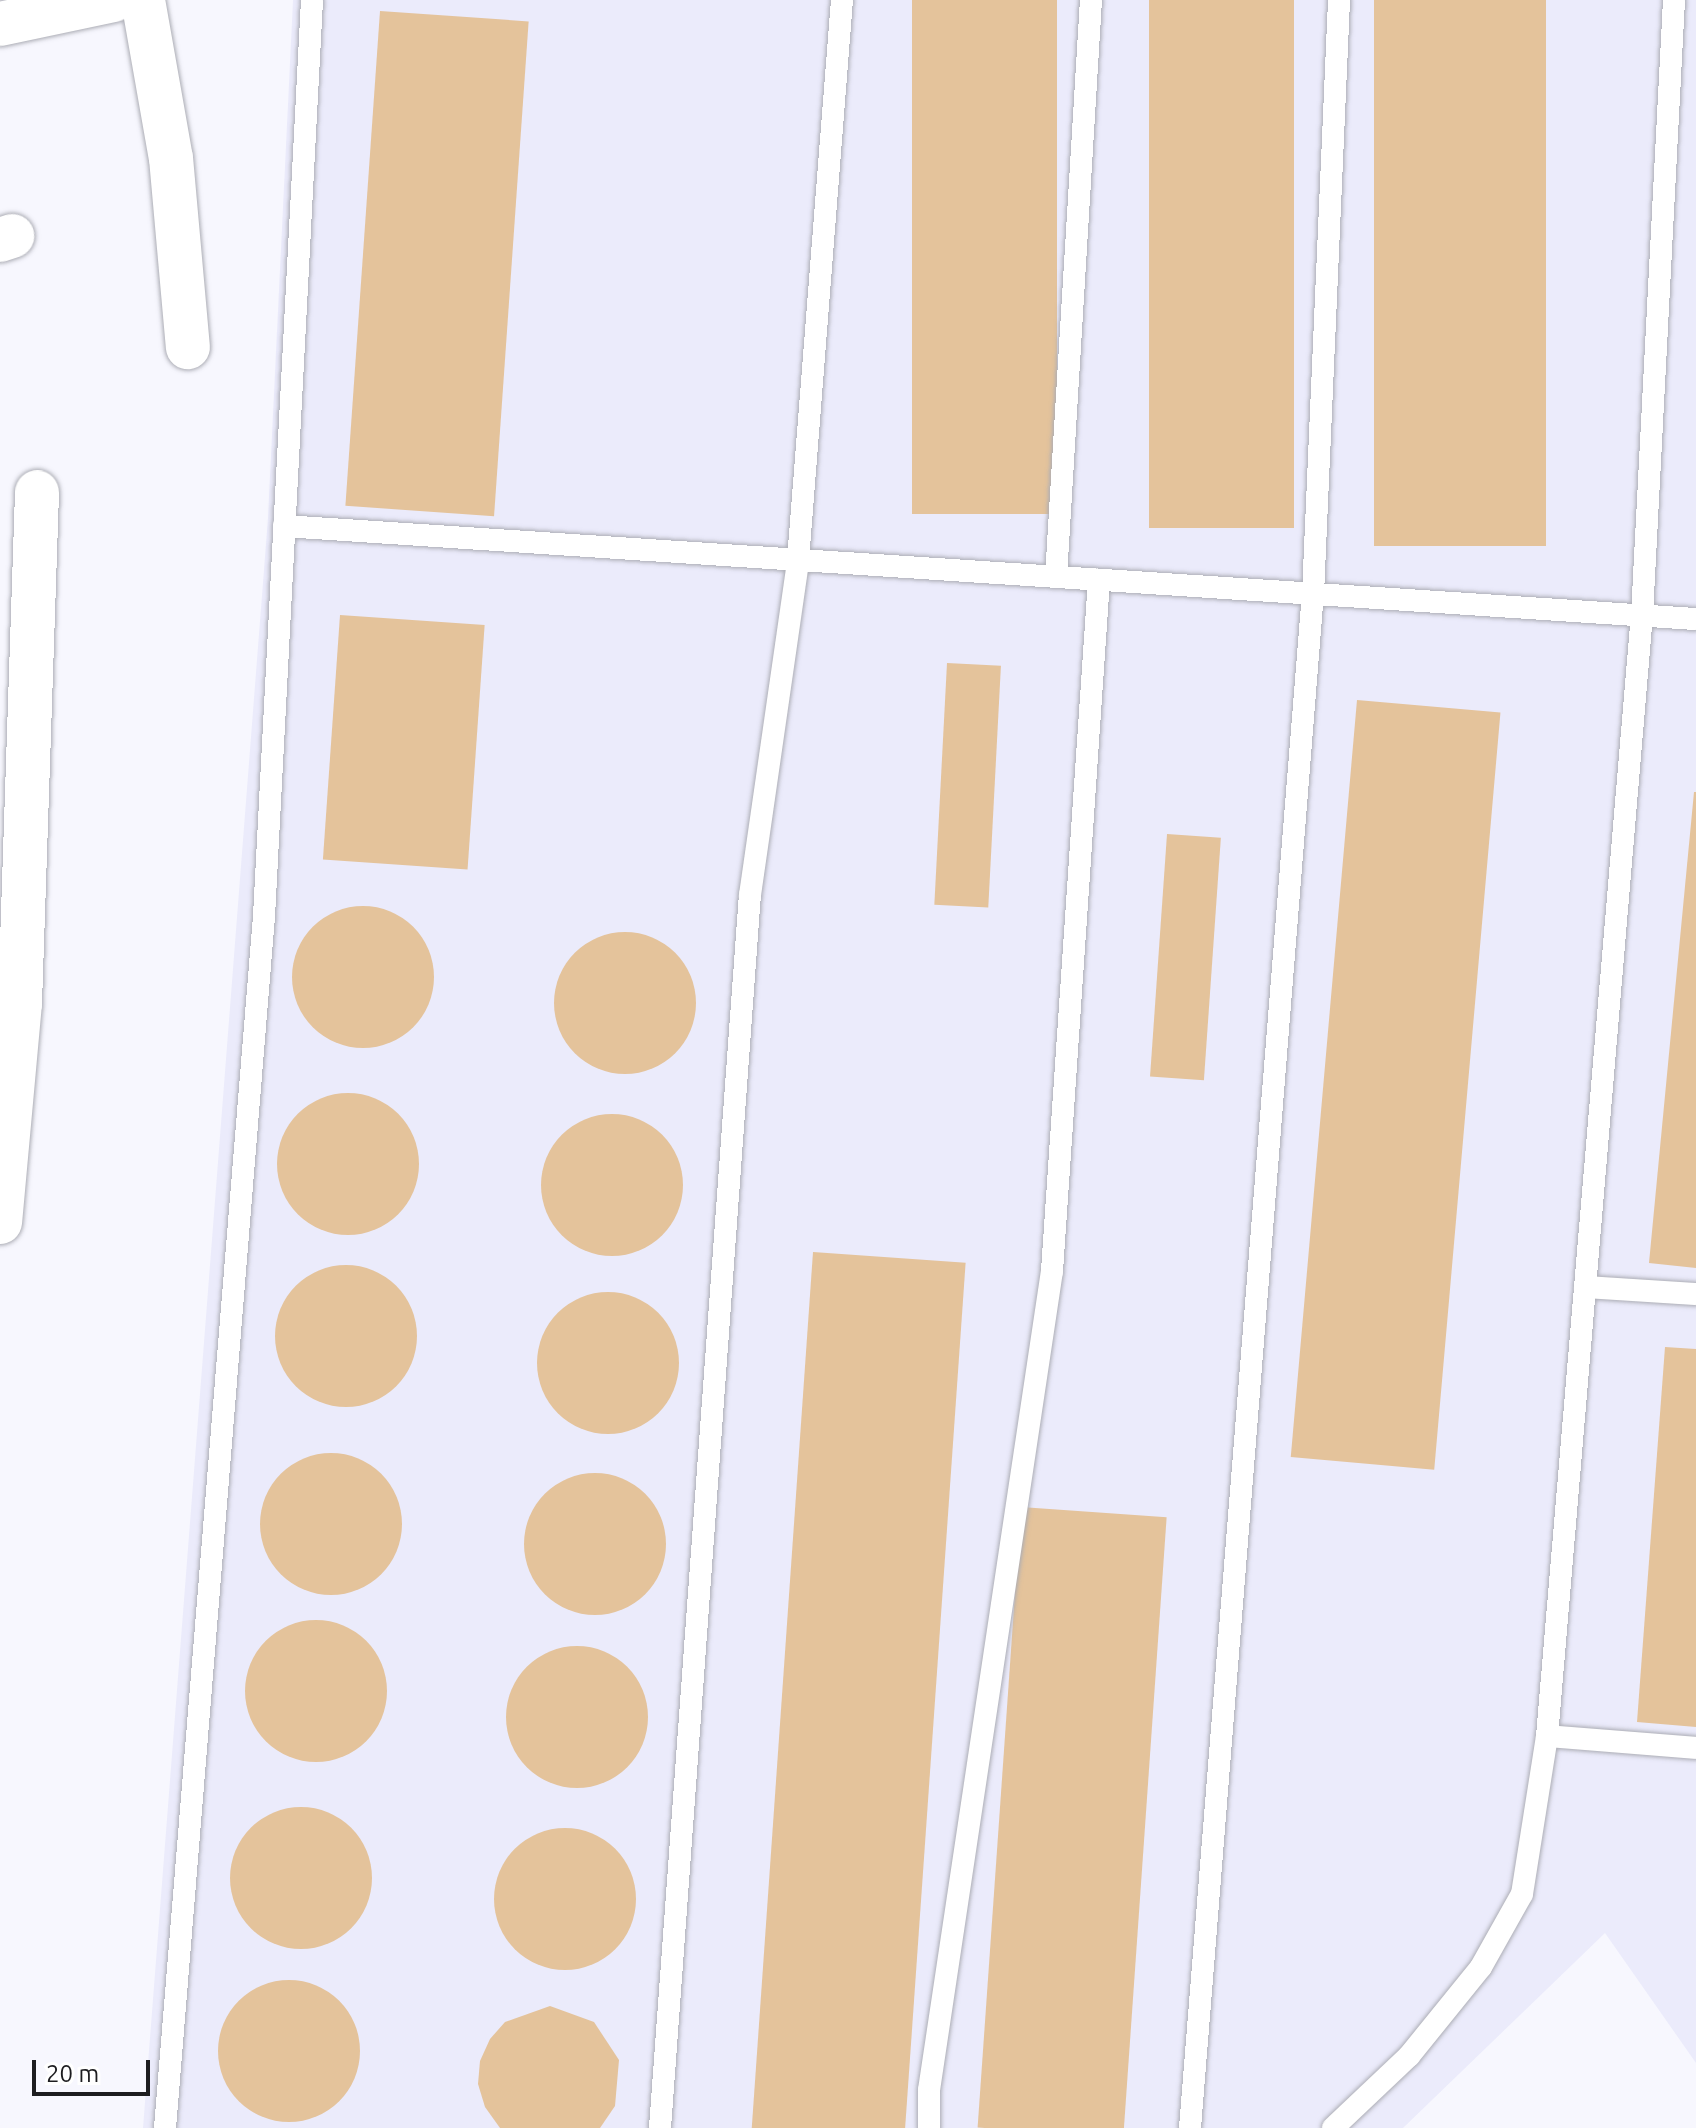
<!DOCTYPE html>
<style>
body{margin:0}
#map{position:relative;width:1696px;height:2128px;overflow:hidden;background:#f7f7fe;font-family:Ubuntu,sans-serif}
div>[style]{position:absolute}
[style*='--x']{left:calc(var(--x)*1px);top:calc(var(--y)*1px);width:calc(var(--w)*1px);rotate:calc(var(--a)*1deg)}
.built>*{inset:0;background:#ebebfb}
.building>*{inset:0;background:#e4c39b;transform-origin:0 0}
.round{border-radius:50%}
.roads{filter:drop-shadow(0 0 2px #acadb5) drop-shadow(0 0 2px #acadb5)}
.lane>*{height:22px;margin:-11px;padding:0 11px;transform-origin:11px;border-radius:11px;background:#fff}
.street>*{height:44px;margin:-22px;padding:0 22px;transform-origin:22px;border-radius:22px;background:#fff}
span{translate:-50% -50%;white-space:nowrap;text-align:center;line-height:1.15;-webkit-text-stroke:8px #fff;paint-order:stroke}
.scale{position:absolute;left:32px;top:2060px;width:118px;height:36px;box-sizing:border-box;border:4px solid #1d1d20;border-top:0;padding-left:10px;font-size:24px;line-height:28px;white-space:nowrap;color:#1d1d20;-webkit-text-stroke:6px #fff;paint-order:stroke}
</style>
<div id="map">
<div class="built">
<i style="clip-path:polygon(293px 0,1696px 0,1696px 2063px,1605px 1933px,1403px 2128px,143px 2128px,268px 518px)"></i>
</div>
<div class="building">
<i style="left:912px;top:0;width:145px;height:514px"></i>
<i style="left:1149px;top:0;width:145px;height:528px"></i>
<i style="left:1374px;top:0;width:172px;height:546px"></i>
<i style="left:380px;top:11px;width:149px;height:496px;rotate:4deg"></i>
<i style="left:340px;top:615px;width:145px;height:245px;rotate:4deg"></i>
<i style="left:947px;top:663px;width:54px;height:242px;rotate:3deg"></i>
<i style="left:1357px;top:700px;width:144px;height:760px;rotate:5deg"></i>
<i style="clip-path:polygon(1694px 792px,1696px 792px,1696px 1268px,1649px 1263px)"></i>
<i style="left:1167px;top:834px;width:54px;height:243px;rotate:4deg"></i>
<i class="round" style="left:292px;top:906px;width:142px;height:142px"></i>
<i class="round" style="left:554px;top:932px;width:142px;height:142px"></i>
<i class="round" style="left:277px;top:1093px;width:142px;height:142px"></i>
<i class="round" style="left:541px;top:1114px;width:142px;height:142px"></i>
<i style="left:813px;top:1252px;width:153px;height:879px;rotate:4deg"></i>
<i class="round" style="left:275px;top:1265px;width:142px;height:142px"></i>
<i class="round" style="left:537px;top:1292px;width:142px;height:142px"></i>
<i style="clip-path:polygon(1665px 1347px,1696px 1349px,1696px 1727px,1637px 1722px)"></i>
<i class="round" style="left:260px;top:1453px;width:142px;height:142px"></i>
<i class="round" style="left:524px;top:1473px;width:142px;height:142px"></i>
<i style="left:1021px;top:1507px;width:146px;height:622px;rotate:4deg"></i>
<i class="round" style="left:245px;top:1620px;width:142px;height:142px"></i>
<i class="round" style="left:506px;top:1646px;width:142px;height:142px"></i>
<i class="round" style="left:230px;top:1807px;width:142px;height:142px"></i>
<i class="round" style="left:494px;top:1828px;width:142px;height:142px"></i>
<i class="round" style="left:218px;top:1980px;width:142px;height:142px"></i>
<i style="clip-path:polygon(550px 2006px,594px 2022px,619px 2060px,615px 2106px,600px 2128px,500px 2128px,485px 2107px,478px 2084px,480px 2061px,490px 2039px,505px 2022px)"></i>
</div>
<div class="roads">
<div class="lane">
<i style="--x:284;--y:526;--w:1415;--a:3.77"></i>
<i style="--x:1056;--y:577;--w:578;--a:-86.53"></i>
<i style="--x:1585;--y:1287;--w:111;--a:3.6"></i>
<i style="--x:1547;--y:1736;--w:149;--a:4.6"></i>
<i style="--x:165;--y:2128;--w:1216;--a:-85.33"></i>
<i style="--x:264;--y:916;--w:917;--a:-87"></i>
<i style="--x:660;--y:2128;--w:1236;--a:-85.83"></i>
<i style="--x:750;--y:895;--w:338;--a:-81.8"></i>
<i style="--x:798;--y:560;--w:562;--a:-85.51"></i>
<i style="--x:929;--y:2128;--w:38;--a:-90"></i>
<i style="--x:929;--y:2090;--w:828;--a:-81.46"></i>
<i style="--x:1052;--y:1271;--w:693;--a:-86.11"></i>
<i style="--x:1190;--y:2128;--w:1539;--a:-85.42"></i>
<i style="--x:1313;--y:594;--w:595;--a:-87.49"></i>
<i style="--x:1333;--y:2128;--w:105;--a:-43.5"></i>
<i style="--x:1409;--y:2056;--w:114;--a:-51"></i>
<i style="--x:1481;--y:1967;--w:84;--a:-60.7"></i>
<i style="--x:1522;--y:1894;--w:160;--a:-81"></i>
<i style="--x:1547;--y:1736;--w:1125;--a:-85.16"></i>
<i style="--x:1642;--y:615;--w:616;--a:-87.02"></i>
</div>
<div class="street">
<i style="--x:143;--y:0;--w:160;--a:80"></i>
<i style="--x:171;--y:158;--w:190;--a:84.9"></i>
<i style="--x:0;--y:24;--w:116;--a:-11.9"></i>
<i style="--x:0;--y:240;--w:13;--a:-18"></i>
<i style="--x:0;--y:1002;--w:20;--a:3"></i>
<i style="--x:20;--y:1003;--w:220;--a:95.2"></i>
<i style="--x:20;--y:1003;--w:511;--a:-88.09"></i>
</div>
</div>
<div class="scale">20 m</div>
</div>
